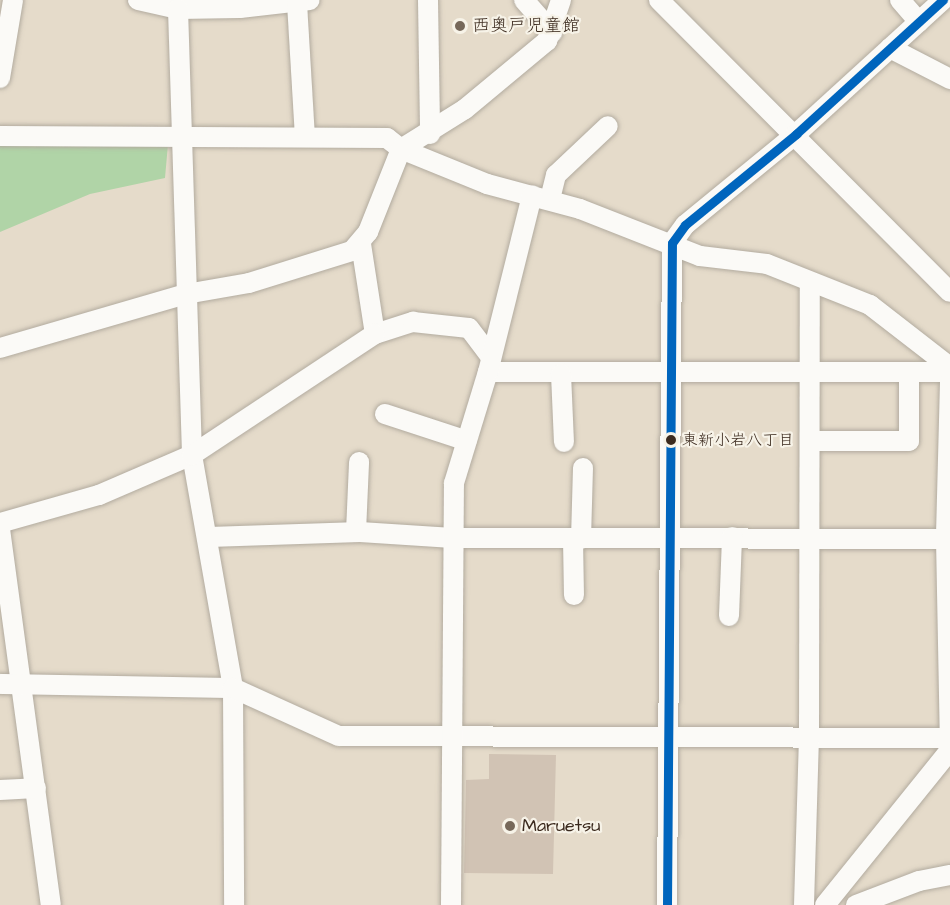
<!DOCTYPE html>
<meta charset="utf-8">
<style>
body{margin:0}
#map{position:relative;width:950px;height:905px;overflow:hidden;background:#e5dbca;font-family:"Architects Daughter","Klee One",sans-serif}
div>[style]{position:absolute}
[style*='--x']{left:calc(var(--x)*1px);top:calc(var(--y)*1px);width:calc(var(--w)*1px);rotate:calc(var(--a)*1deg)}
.green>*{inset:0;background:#b0d4a7}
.building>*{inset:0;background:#d1c3b4}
.roads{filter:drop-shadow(0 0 2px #b2ab9f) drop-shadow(0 0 2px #b2ab9f)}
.minor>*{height:20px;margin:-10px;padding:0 10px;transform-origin:10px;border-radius:10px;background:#fbfaf7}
.bus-1>*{height:9px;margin:-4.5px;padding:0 4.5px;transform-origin:4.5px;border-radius:4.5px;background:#0065bd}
.dots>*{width:16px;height:16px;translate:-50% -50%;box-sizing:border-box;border:3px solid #f7f3e8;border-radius:50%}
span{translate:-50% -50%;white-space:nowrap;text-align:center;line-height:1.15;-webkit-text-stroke:4.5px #f7f3e8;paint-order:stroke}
.bus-label{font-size:16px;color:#3b2a1e}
.left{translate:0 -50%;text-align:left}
.poi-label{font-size:18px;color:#3b2a1e}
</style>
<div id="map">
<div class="green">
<i style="clip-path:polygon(0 142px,168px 144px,165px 178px,90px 194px,0 232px)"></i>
</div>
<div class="building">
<i style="clip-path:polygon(489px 754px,556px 755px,553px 874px,464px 873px,466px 780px,489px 779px)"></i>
</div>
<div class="roads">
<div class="minor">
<i style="--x:138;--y:0;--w:41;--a:12.7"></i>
<i style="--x:178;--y:9;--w:62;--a:-0.9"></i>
<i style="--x:240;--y:8;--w:70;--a:-6.5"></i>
<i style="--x:428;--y:0;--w:134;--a:89.1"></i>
<i style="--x:524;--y:0;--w:43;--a:48.8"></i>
<i style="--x:659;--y:0;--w:412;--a:45.1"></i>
<i style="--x:900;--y:0;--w:29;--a:49"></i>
<i style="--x:297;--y:3;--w:133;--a:86.6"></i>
<i style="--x:178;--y:9;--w:446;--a:88.2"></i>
<i style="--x:192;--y:455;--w:237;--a:80"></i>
<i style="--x:233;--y:688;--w:217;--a:89.7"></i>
<i style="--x:890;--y:48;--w:68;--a:27.3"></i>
<i style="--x:0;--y:78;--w:79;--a:-80.5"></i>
<i style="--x:0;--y:136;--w:387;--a:0.3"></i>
<i style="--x:387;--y:138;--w:18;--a:38"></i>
<i style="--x:401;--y:149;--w:93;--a:22.1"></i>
<i style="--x:487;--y:184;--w:96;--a:15"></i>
<i style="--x:580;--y:209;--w:129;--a:21.4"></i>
<i style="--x:700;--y:256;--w:67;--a:6.8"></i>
<i style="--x:767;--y:264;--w:111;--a:21.7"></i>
<i style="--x:870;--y:305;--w:101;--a:37.8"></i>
<i style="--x:550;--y:199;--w:25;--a:-76"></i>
<i style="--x:556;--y:175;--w:71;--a:-43.3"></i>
<i style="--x:361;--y:244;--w:91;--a:81.2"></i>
<i style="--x:375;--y:334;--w:40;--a:-18"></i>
<i style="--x:413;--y:322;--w:56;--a:6.1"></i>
<i style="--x:469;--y:328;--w:36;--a:53"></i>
<i style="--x:0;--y:348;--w:194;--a:-16.2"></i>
<i style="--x:186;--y:294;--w:64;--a:-9.9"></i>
<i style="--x:249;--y:283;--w:108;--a:-17.3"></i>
<i style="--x:352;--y:251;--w:25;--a:-50"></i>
<i style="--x:368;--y:232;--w:89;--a:-68.3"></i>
<i style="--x:401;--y:149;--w:75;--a:-32"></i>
<i style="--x:465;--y:109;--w:107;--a:-39.7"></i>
<i style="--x:547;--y:41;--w:43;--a:-71.1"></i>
<i style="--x:488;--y:372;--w:462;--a:0"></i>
<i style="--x:561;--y:374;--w:68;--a:87.5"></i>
<i style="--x:950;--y:382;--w:157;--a:91.5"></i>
<i style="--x:946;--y:539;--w:201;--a:88.9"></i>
<i style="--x:385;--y:414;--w:86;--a:18.2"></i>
<i style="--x:810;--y:441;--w:99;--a:0"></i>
<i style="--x:909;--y:441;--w:68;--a:-90"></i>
<i style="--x:0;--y:523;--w:103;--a:-15.8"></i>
<i style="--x:99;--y:495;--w:101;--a:-23.3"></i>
<i style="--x:192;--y:455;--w:219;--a:-33.5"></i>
<i style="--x:0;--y:529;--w:379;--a:82.3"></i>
<i style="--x:356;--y:532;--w:70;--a:-87.5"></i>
<i style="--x:209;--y:537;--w:151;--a:-1.9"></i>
<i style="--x:360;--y:532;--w:93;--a:3.7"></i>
<i style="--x:453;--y:538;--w:497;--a:0.1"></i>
<i style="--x:573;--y:539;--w:56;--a:89"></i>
<i style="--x:581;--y:539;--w:71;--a:-88.4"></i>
<i style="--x:729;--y:616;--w:79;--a:-87.8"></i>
<i style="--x:0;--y:684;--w:233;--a:1"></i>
<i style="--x:233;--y:688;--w:116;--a:24.4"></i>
<i style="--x:339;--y:736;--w:608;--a:0.19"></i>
<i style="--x:0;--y:790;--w:36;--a:-3"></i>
<i style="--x:451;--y:905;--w:422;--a:-89.6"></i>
<i style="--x:454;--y:483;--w:116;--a:-73"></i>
<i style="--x:488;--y:372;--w:182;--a:-76"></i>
<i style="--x:667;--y:905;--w:662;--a:-89.57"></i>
<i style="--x:672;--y:243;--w:22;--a:-54"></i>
<i style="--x:685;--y:225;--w:144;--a:-39.3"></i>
<i style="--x:796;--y:134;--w:199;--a:-42.4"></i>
<i style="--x:804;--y:905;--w:165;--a:-88.3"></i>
<i style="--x:809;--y:740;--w:458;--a:-89.9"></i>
<i style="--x:825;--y:905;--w:199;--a:-51.1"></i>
<i style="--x:856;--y:905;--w:67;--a:-20.9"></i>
<i style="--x:919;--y:881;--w:32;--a:-11"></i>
</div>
</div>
<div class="bus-1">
<i style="--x:667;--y:905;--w:662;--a:-89.57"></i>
<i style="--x:672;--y:243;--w:22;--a:-54"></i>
<i style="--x:685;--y:225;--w:144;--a:-39.3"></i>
<i style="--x:796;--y:134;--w:199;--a:-42.4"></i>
</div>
<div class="dots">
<i style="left:460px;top:26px;background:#76685a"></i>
<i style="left:671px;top:440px;background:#3b2a1e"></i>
<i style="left:510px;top:826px;background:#76685a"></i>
</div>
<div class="bus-label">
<span class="left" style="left:682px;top:440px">東新小岩八丁目</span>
</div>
<div class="poi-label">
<span class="left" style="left:472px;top:26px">西奥戸児童館</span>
<span class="left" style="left:522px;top:826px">Maruetsu</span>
</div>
</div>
